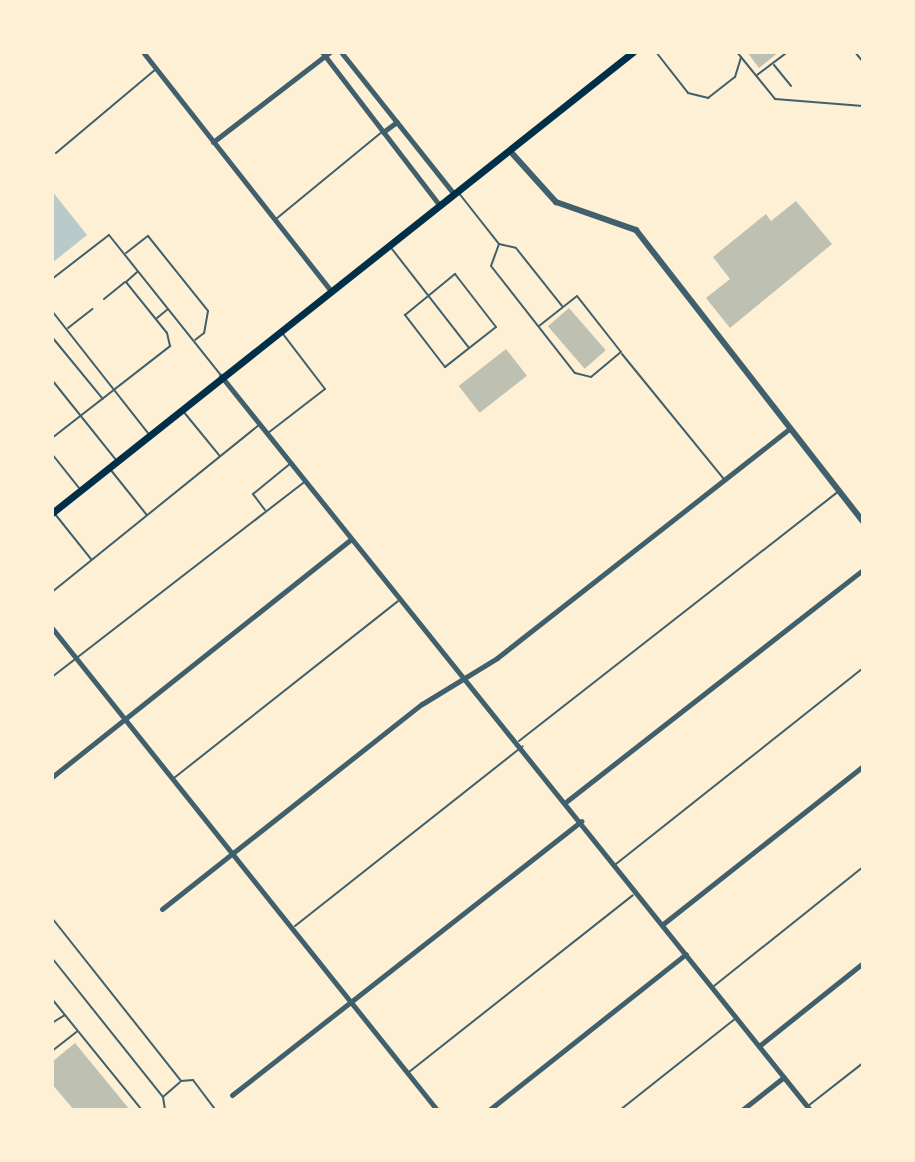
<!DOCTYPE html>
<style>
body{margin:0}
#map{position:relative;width:915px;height:1162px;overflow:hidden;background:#fdf0d5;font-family:Commissioner,sans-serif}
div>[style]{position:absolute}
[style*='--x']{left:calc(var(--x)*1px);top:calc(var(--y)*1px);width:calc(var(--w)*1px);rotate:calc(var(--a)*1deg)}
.green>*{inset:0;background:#b9caca}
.building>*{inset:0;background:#bec0b2;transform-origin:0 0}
.service>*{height:2px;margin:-1px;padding:0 1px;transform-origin:1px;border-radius:1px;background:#3f606c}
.minor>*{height:5px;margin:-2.5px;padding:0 2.5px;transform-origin:2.5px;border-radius:2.5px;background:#3f606c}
.tertiary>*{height:6px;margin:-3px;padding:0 3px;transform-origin:3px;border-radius:3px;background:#3f606c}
.primary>*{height:7px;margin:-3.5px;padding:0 3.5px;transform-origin:3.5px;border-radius:3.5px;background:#003049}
span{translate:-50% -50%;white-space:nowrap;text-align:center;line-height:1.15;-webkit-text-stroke:8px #fdf0d5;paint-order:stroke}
.frame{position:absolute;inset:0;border:54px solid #fdf0d5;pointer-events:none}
</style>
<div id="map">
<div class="green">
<i style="clip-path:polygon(52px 191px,87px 235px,52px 263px)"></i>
</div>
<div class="building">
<i style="clip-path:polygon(747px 52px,779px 52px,759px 68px)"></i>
<i style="clip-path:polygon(796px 201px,832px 244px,730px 328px,706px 298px,730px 279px,713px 257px,766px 214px,771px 221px)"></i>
<i style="left:569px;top:308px;width:56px;height:28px;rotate:49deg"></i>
<i style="left:506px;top:349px;width:34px;height:60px;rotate:52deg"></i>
<i style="clip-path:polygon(75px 1043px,130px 1110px,74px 1110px,52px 1084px,52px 1062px)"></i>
</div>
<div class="service">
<i style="--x:656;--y:52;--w:52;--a:52"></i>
<i style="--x:688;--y:93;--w:21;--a:14"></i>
<i style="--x:708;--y:98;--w:34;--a:-38"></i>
<i style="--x:735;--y:77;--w:21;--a:-73"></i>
<i style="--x:741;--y:57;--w:6;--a:-129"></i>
<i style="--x:855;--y:52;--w:13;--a:51"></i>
<i style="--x:741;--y:57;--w:54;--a:51"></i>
<i style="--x:775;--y:99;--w:88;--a:4.5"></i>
<i style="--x:774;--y:65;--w:27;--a:51"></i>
<i style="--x:757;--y:75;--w:38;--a:-37"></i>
<i style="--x:56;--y:153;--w:129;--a:-40"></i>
<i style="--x:458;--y:192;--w:66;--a:51.7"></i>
<i style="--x:499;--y:244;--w:17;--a:13"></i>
<i style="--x:516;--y:248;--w:74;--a:51.6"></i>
<i style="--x:276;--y:219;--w:137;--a:-39.4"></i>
<i style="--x:499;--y:244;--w:23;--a:110"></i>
<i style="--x:491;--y:266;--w:136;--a:51.9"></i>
<i style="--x:575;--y:373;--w:16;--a:14"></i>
<i style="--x:591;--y:377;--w:39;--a:-40"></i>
<i style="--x:621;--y:352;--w:71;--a:-128.2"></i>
<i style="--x:577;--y:296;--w:48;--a:141.7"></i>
<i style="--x:392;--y:249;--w:125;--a:52.1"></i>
<i style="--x:126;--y:253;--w:28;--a:-38"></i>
<i style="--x:148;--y:236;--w:96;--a:51.3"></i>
<i style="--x:208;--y:311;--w:22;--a:100"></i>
<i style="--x:204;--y:333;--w:11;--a:142"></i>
<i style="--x:455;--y:274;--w:67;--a:52.3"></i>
<i style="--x:496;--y:327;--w:65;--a:141.9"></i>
<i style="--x:445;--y:367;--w:66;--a:-127.6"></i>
<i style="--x:405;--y:315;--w:65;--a:-39.4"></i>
<i style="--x:52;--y:279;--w:72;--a:-37.7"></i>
<i style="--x:109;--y:235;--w:178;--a:51.4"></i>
<i style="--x:104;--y:299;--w:27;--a:-39"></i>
<i style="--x:52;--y:311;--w:155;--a:51.8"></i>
<i style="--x:157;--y:318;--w:13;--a:-39"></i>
<i style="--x:68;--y:328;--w:31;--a:-38"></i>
<i style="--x:52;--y:337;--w:80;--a:50.6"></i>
<i style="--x:622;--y:354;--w:161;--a:50.8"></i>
<i style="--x:52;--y:380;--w:102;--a:51.3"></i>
<i style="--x:183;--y:411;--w:57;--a:50.7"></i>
<i style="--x:268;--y:433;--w:72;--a:-37.7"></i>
<i style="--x:325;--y:389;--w:69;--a:-127.4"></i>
<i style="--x:52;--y:438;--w:150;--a:-37.9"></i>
<i style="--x:170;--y:346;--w:13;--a:-103"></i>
<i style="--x:167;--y:333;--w:65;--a:-128.8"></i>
<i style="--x:126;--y:282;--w:15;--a:-42"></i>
<i style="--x:52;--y:454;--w:43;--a:51.5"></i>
<i style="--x:110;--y:469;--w:58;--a:51.3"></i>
<i style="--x:265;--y:510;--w:20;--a:-127"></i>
<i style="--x:253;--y:494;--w:49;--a:-39.2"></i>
<i style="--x:55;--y:514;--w:58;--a:51.3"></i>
<i style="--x:52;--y:592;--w:267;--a:-38.9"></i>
<i style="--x:52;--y:677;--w:319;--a:-37.7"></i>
<i style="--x:519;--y:741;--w:405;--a:-38"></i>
<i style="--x:174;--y:778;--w:285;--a:-38.3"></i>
<i style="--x:616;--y:864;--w:315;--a:-38.4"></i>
<i style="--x:52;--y:918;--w:208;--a:51.6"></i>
<i style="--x:181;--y:1081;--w:12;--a:-5"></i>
<i style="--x:193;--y:1080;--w:38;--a:53"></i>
<i style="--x:295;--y:926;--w:290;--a:-38.3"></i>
<i style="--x:52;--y:958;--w:178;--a:51.4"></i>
<i style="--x:163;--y:1097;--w:13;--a:81"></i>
<i style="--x:714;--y:986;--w:191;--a:-38.6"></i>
<i style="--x:52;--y:999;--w:143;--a:51"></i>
<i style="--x:52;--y:1023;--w:15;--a:-32"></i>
<i style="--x:52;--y:1051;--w:31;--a:-38"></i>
<i style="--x:409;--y:1072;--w:285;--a:-38.3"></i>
<i style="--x:164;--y:1096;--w:21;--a:-41"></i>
<i style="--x:808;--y:1106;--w:70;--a:-38"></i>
<i style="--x:52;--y:1108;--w:2;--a:63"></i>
<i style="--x:620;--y:1110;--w:147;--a:-38.4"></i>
</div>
<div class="minor">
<i style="--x:143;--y:52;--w:303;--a:51.8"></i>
<i style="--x:322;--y:52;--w:194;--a:52.5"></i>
<i style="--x:341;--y:52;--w:181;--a:51.5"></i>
<i style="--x:383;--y:132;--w:17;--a:-36"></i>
<i style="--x:213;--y:142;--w:148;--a:-37.6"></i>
<i style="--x:221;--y:376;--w:941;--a:51.25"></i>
<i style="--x:52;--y:628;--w:617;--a:51.38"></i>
<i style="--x:52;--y:777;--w:382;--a:-38.5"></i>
<i style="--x:567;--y:801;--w:375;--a:-38"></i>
<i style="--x:162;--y:909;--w:331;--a:-38.3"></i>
<i style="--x:422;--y:704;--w:88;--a:-31.5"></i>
<i style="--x:497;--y:658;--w:371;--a:-38.1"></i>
<i style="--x:663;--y:924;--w:255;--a:-38.3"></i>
<i style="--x:759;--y:1046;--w:133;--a:-38.6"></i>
<i style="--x:232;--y:1095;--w:444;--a:-38.1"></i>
<i style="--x:489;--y:1110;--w:251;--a:-38.4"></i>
<i style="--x:742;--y:1110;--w:53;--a:-38.2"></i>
</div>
<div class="tertiary">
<i style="--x:510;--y:151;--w:69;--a:48"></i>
<i style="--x:556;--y:202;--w:85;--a:19.3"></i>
<i style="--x:636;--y:230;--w:370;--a:52.1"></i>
</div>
<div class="primary">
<i style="--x:52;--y:513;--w:742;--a:-38.43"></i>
</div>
<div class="frame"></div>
</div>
